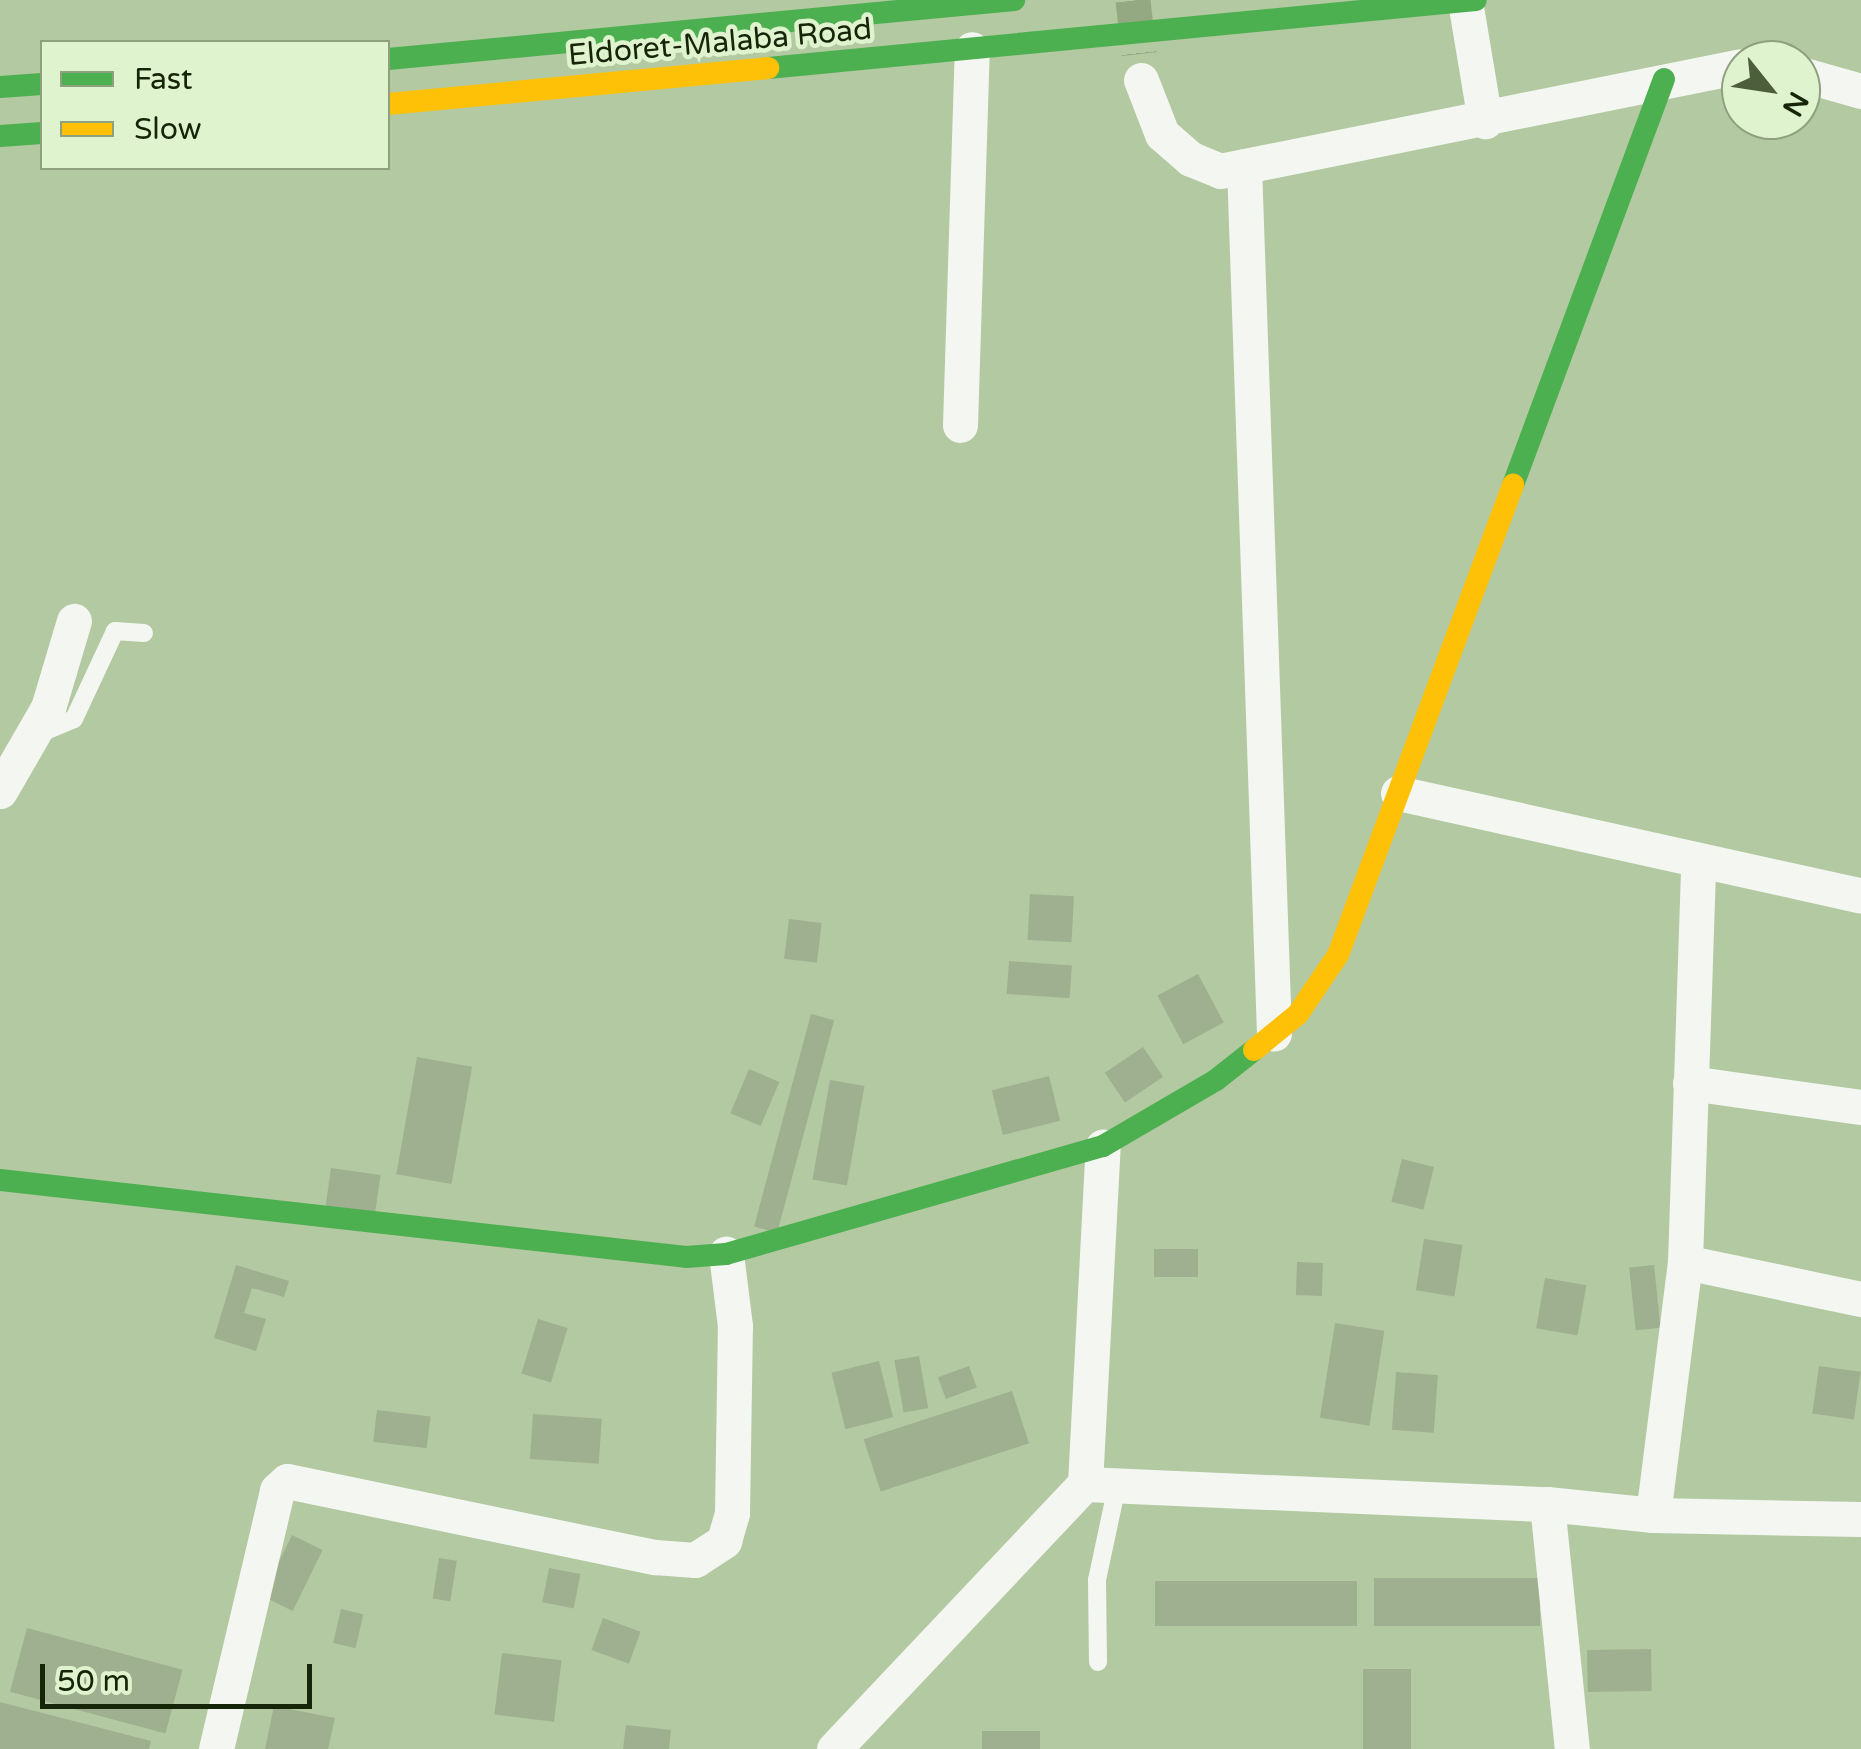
<!DOCTYPE html>
<style>
body{margin:0}
#map{position:relative;width:1861px;height:1749px;overflow:hidden;background:#b3c9a1;font-family:"Varela Round",sans-serif}
div>[style]{position:absolute}
[style*='--x']{left:calc(var(--x)*1px);top:calc(var(--y)*1px);width:calc(var(--w)*1px);rotate:calc(var(--a)*1deg)}
.building>*{inset:0;background:#9fb091;transform-origin:0 0}
.street-tunnel>*{height:35px;margin-top:-17.5px;transform-origin:0;background:repeating-linear-gradient(90deg,#94a882 0 35px,transparent 0 53px)}
.lane>*{height:18px;margin:-9px;padding:0 9px;transform-origin:9px;border-radius:9px;background:#f4f7f1}
.street>*{height:35px;margin:-17.5px;padding:0 17.5px;transform-origin:17.5px;border-radius:17.5px;background:#f4f7f1}
.fast>*{height:22px;margin:-11px;padding:0 11px;transform-origin:11px;border-radius:11px;background:#4caf50}
.slow>*{height:22px;margin:-11px;padding:0 11px;transform-origin:11px;border-radius:11px;background:#ffc107}
span{translate:-50% -50%;white-space:nowrap;text-align:center;line-height:1.15;-webkit-text-stroke:9px #dff3cf;paint-order:stroke}
.street-label{font-size:30px;color:#162407}
.legend{position:absolute;left:40px;top:40px;width:350px;height:130px;box-sizing:border-box;background:#dff3cf;border:2px solid #8fa07f;margin:0;padding:12px 18px;list-style:none;font-size:30px;color:#162407}
.legend li{display:flex;align-items:center;gap:20px;height:50px}
.legend b{width:50px;border:2px solid #8fa07f}
.north{position:absolute;left:1721px;top:40px;width:100px;height:100px;box-sizing:border-box;background:#dff3cf;border:2px solid #8fa07f;border-radius:50%;rotate:120deg;font-size:28px;font-weight:700;line-height:40px;text-align:center;color:#162407}
.north::after{content:'';display:block;margin:auto;width:35px;height:45px;background:#4d5e3d;clip-path:polygon(50% 0,100% 100%,50% 72%,0 100%)}
.scale{position:absolute;left:40px;top:1664px;width:272px;height:45px;box-sizing:border-box;border:5px solid #162407;border-top:0;padding-left:12px;font-size:30px;line-height:35px;white-space:nowrap;color:#162407;-webkit-text-stroke:8px #dff3cf;paint-order:stroke}
</style>
<div id="map">
<div class="building">
<i style="left:1030px;top:894px;width:44px;height:46px;rotate:3deg"></i>
<i style="left:789px;top:919px;width:33px;height:40px;rotate:7deg"></i>
<i style="left:1009px;top:961px;width:63px;height:33px;rotate:4deg"></i>
<i style="left:1198px;top:974px;width:55px;height:46px;rotate:62deg"></i>
<i style="left:811px;top:1014px;width:24px;height:220px;rotate:15deg"></i>
<i style="left:1143px;top:1047px;width:36px;height:46px;rotate:56deg"></i>
<i style="left:417px;top:1057px;width:56px;height:119px;rotate:10deg"></i>
<i style="left:749px;top:1069px;width:33px;height:48px;rotate:23deg"></i>
<i style="left:1049px;top:1076px;width:46px;height:59px;rotate:76deg"></i>
<i style="left:830px;top:1080px;width:35px;height:101px;rotate:10deg"></i>
<i style="left:1402px;top:1159px;width:33px;height:44px;rotate:14deg"></i>
<i style="left:331px;top:1168px;width:50px;height:38px;rotate:8deg"></i>
<i style="left:1424px;top:1239px;width:39px;height:52px;rotate:9deg"></i>
<i style="left:1154px;top:1249px;width:44px;height:28px"></i>
<i style="left:1297px;top:1262px;width:26px;height:33px;rotate:2deg"></i>
<i style="clip-path:polygon(236px 1265px,289px 1281px,284px 1297px,252px 1288px,244px 1313px,266px 1319px,256px 1351px,214px 1338px)"></i>
<i style="left:1654px;top:1265px;width:63px;height:25px;rotate:84deg"></i>
<i style="left:1545px;top:1278px;width:42px;height:51px;rotate:10deg"></i>
<i style="left:538px;top:1319px;width:31px;height:57px;rotate:17deg"></i>
<i style="left:1335px;top:1323px;width:50px;height:96px;rotate:9deg"></i>
<i style="left:919px;top:1356px;width:53px;height:25px;rotate:80deg"></i>
<i style="left:879px;top:1361px;width:58px;height:49px;rotate:76deg"></i>
<i style="left:969px;top:1366px;width:23px;height:33px;rotate:70deg"></i>
<i style="left:1819px;top:1366px;width:42px;height:48px;rotate:8deg"></i>
<i style="left:1396px;top:1372px;width:42px;height:58px;rotate:4deg"></i>
<i style="left:1012px;top:1391px;width:55px;height:156px;rotate:72deg"></i>
<i style="left:377px;top:1410px;width:54px;height:32px;rotate:7deg"></i>
<i style="left:533px;top:1414px;width:69px;height:45px;rotate:4deg"></i>
<i style="left:292px;top:1535px;width:34px;height:68px;rotate:26deg"></i>
<i style="left:439px;top:1558px;width:18px;height:41px;rotate:9deg"></i>
<i style="left:549px;top:1568px;width:32px;height:35px;rotate:11deg"></i>
<i style="left:1540px;top:1578px;width:48px;height:166px;rotate:90deg"></i>
<i style="left:1357px;top:1581px;width:45px;height:202px;rotate:90deg"></i>
<i style="left:341px;top:1609px;width:23px;height:35px;rotate:13deg"></i>
<i style="left:603px;top:1618px;width:40px;height:34px;rotate:20deg"></i>
<i style="left:27px;top:1628px;width:161px;height:66px;rotate:15deg"></i>
<i style="left:1651px;top:1649px;width:42px;height:64px;rotate:89deg"></i>
<i style="left:502px;top:1653px;width:60px;height:62px;rotate:7deg"></i>
<i style="left:1363px;top:1669px;width:48px;height:80px"></i>
<i style="clip-path:polygon(0 1702px,151px 1741px,149px 1749px,0 1749px)"></i>
<i style="clip-path:polygon(274px 1706px,335px 1718px,328px 1749px,265px 1749px)"></i>
<i style="clip-path:polygon(626px 1725px,671px 1730px,669px 1749px,623px 1749px)"></i>
<i style="left:1040px;top:1731px;width:18px;height:58px;rotate:90deg"></i>
</div>
<div class="street-tunnel">
<i style="--x:1133;--y:0;--w:54;--a:83.7"></i>
</div>
<div class="lane">
<i style="--x:36;--y:735;--w:41;--a:-22.8"></i>
<i style="--x:74;--y:719;--w:97;--a:-65"></i>
<i style="--x:115;--y:631;--w:29;--a:4"></i>
<i style="--x:1098;--y:1662;--w:82;--a:-90.7"></i>
<i style="--x:1097;--y:1580;--w:96;--a:-78"></i>
</div>
<div class="street">
<i style="--x:1465;--y:1;--w:122;--a:80.5"></i>
<i style="--x:1801;--y:74;--w:62;--a:15.8"></i>
<i style="--x:1141;--y:80;--w:58;--a:68.7"></i>
<i style="--x:1162;--y:134;--w:38;--a:41"></i>
<i style="--x:1191;--y:159;--w:31;--a:22"></i>
<i style="--x:1220;--y:171;--w:531;--a:-11.39"></i>
<i style="--x:1244;--y:166;--w:868;--a:88.02"></i>
<i style="--x:960;--y:425;--w:376;--a:-88.2"></i>
<i style="--x:0;--y:791;--w:96;--a:-60"></i>
<i style="--x:48;--y:708;--w:91;--a:-73.4"></i>
<i style="--x:1398;--y:793;--w:474;--a:12.5"></i>
<i style="--x:1690;--y:1083;--w:173;--a:8"></i>
<i style="--x:1685;--y:1262;--w:180;--a:11.9"></i>
<i style="--x:1085;--y:1484;--w:462;--a:2.5"></i>
<i style="--x:1547;--y:1504;--w:107;--a:5.9"></i>
<i style="--x:1653;--y:1515;--w:208;--a:1.1"></i>
<i style="--x:1547;--y:1504;--w:246;--a:84.2"></i>
<i style="--x:1653;--y:1515;--w:255;--a:-82.8"></i>
<i style="--x:1685;--y:1262;--w:402;--a:-88.1"></i>
<i style="--x:216;--y:1749;--w:266;--a:-76.7"></i>
<i style="--x:277;--y:1490;--w:13;--a:-42"></i>
<i style="--x:287;--y:1481;--w:376;--a:11.7"></i>
<i style="--x:655;--y:1557;--w:40;--a:4.3"></i>
<i style="--x:695;--y:1560;--w:35;--a:-33"></i>
<i style="--x:724;--y:1541;--w:29;--a:-74"></i>
<i style="--x:732;--y:1513;--w:187;--a:-89.1"></i>
<i style="--x:735;--y:1326;--w:73;--a:-97.1"></i>
<i style="--x:834;--y:1749;--w:365;--a:-46.6"></i>
<i style="--x:1085;--y:1484;--w:338;--a:-87"></i>
</div>
<div class="fast">
<i style="--x:388;--y:59;--w:629;--a:-5.38"></i>
<i style="--x:768;--y:68;--w:711;--a:-5.49"></i>
<i style="--x:0;--y:87;--w:42;--a:-4.1"></i>
<i style="--x:0;--y:136;--w:42;--a:-4.1"></i>
<i style="--x:1513;--y:485;--w:433;--a:-69.6"></i>
<i style="--x:0;--y:1180;--w:690;--a:6.4"></i>
<i style="--x:686;--y:1257;--w:40;--a:-4.3"></i>
<i style="--x:726;--y:1254;--w:392;--a:-16"></i>
<i style="--x:1103;--y:1146;--w:131;--a:-30.3"></i>
<i style="--x:1216;--y:1080;--w:48;--a:-38.3"></i>
</div>
<div class="slow">
<i style="--x:388;--y:104;--w:382;--a:-5.4"></i>
<i style="--x:1254;--y:1050;--w:57;--a:-39.3"></i>
<i style="--x:1298;--y:1014;--w:71;--a:-55.9"></i>
<i style="--x:1338;--y:955;--w:502;--a:-69.58"></i>
</div>
<div class="street-label">
<span style="left:720px;top:43px;rotate:-5deg">Eldoret-Malaba Road</span>
</div>
<ul class="legend">
<li><b style="height:12px;background:#4caf50"></b>Fast</li>
<li><b style="height:12px;background:#ffc107"></b>Slow</li>
</ul>
<div class="north">N</div>
<div class="scale">50 m</div>
</div>
